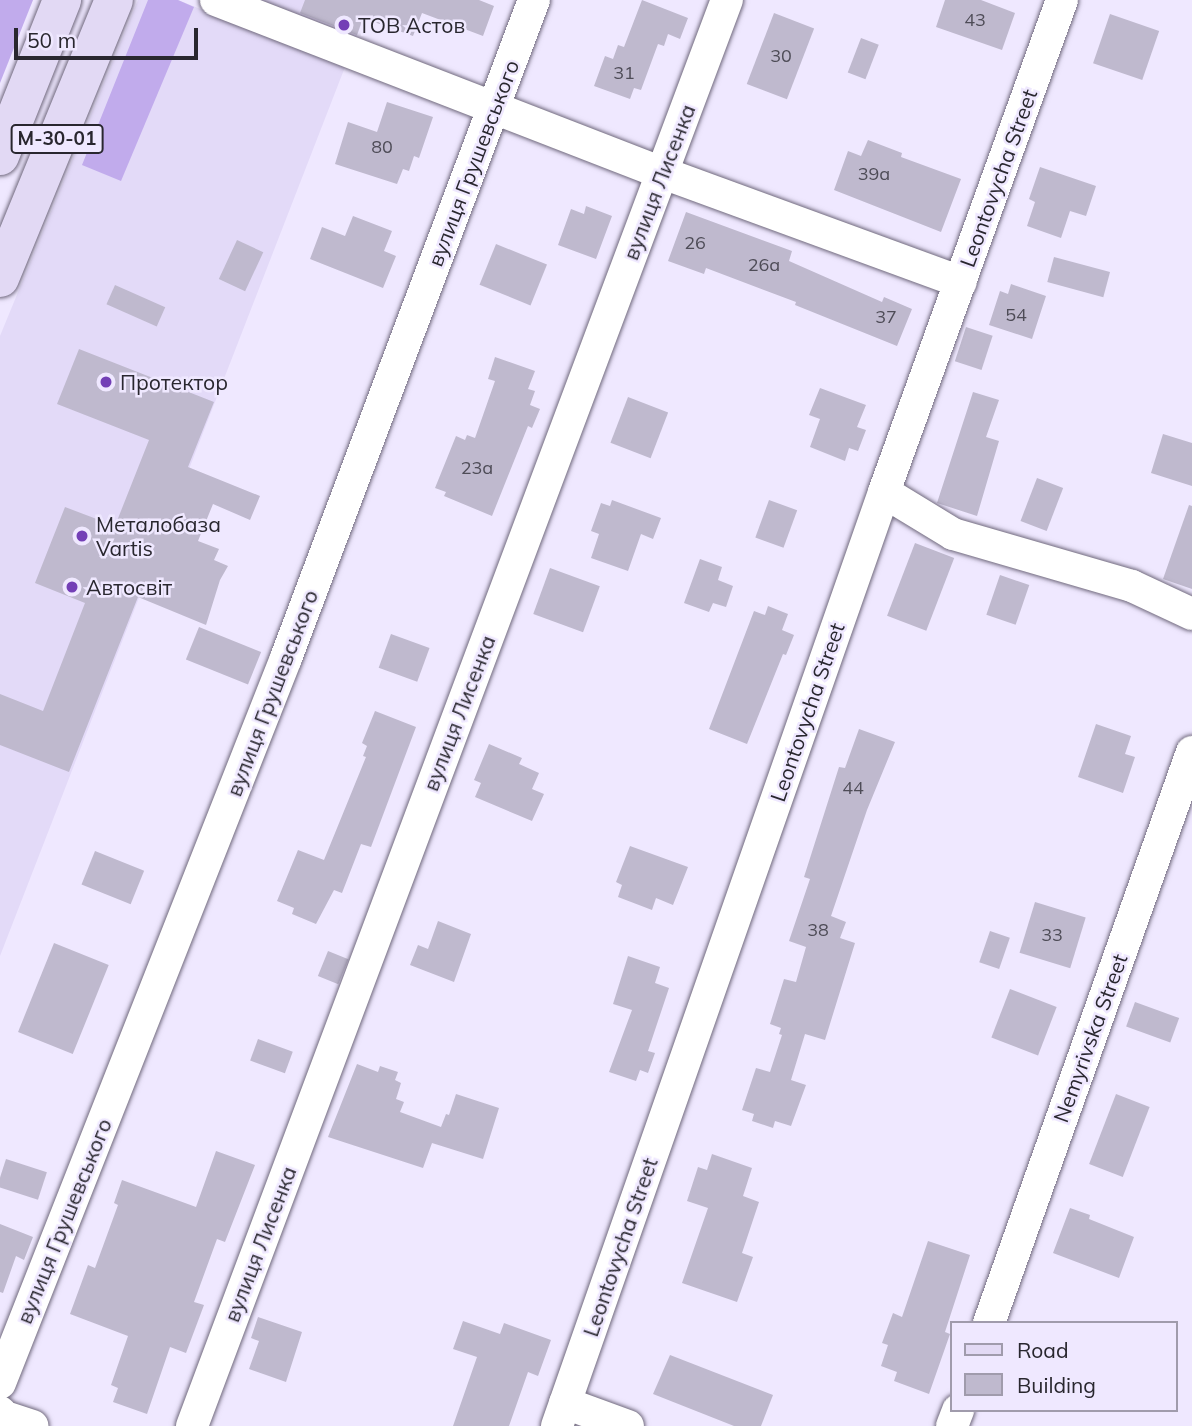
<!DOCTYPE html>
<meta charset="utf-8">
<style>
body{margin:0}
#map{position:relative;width:1192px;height:1426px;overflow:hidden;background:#efe8ff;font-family:Mulish,sans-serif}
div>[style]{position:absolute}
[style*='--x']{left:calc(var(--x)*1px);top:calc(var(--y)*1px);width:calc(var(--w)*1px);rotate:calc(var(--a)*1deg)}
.built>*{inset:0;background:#e3daf8}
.forest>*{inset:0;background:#c1abec}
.building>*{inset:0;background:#bfb9ce;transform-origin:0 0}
.roads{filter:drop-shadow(0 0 2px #70697d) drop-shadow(0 0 2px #70697d)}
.minor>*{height:32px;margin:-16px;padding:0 16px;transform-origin:16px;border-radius:16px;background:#fff}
.major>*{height:38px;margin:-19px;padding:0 19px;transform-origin:19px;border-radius:19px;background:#e2d9f4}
.dots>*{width:19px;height:19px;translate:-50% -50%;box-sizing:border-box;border:4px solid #efe8ff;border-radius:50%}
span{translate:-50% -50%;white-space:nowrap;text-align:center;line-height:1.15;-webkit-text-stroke:5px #efe8ff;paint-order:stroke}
.number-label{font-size:18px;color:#4e4c57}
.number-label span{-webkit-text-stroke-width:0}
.shield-label span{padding:2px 5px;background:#efe8ff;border:2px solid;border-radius:5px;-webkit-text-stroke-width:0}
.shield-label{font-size:19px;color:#29272f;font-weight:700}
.poi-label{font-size:21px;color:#29272f}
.left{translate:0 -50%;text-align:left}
.street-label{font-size:21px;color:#29272f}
.legend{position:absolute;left:950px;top:1321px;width:228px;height:91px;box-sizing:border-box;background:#efe8ff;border:2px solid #a09bac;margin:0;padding:9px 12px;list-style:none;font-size:21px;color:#29272f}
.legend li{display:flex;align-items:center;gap:14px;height:35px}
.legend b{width:35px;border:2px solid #a09bac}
.scale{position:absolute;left:14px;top:28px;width:184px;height:32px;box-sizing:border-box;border:4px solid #29272f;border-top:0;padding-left:9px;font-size:21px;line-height:24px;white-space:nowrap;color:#29272f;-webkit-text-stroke:5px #efe8ff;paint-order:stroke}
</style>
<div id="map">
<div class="built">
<i style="clip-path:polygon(138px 0,178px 0,345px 67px,0 956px,0 336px)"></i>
<i style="clip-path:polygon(239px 0,371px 0,354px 43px)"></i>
</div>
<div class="forest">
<i style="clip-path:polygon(0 0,33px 0,0 83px)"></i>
<i style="clip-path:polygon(148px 0,178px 0,194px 7px,121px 181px,82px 165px)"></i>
</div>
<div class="building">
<i style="clip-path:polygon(305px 0,479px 0,494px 6px,483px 36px,422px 13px,413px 36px,363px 18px,357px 35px,300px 13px)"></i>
<i style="clip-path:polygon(642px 0,688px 18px,680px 39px,668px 34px,664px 46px,658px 44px,641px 90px,634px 88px,630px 99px,594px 86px,605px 56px,613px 59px,618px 45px,624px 47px)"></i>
<i style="clip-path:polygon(945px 0,981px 0,1015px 13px,1002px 50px,936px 27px)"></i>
<i style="left:774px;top:13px;width:43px;height:76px;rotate:21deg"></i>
<i style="left:1110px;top:14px;width:52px;height:52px;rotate:19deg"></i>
<i style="left:861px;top:38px;width:19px;height:37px;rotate:21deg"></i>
<i style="clip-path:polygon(387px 102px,433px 117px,419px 158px,414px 156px,409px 171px,403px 169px,397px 184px,335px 164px,348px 122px,377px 132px)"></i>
<i style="clip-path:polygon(868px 140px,902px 153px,901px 157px,961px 179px,941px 232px,834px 190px,848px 151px,861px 156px)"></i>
<i style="clip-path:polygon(1040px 167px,1096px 186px,1086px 216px,1070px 211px,1061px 238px,1027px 226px,1035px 202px,1029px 199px)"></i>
<i style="clip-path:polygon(586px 206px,612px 216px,596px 259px,558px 245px,571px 209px,584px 214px)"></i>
<i style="clip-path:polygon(686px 212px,792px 251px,789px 261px,882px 302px,884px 297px,912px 309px,897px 346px,795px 305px,796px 302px,706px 268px,704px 274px,668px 261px)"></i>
<i style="clip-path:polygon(353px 216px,392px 231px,384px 251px,396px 256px,383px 288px,310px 259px,322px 227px,345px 236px)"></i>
<i style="left:237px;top:240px;width:29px;height:43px;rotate:25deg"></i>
<i style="left:496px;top:244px;width:55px;height:44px;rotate:22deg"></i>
<i style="left:1054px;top:257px;width:58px;height:26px;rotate:15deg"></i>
<i style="clip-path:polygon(1011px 284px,1046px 296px,1032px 339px,989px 325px,1000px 291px,1008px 294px)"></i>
<i style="left:115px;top:285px;width:55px;height:21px;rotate:24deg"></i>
<i style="left:966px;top:327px;width:28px;height:36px;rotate:18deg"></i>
<i style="clip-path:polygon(79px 349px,214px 402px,188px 467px,260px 496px,250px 520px,213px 504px,198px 541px,219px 549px,214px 560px,228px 566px,220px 580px,206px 625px,138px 597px,69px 772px,0 745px,0 694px,43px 711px,85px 603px,35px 583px,65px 507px,115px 526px,149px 440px,57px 404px)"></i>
<i style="clip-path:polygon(495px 357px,535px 371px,528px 389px,535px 391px,530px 405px,540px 409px,532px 428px,528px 426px,492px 516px,444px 496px,446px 492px,435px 488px,456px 436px,465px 440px,467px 435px,475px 438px,495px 381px,488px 379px)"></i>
<i style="clip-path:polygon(820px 388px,866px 405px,857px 427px,866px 430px,858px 451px,849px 448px,845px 461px,810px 447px,820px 419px,809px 415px)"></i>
<i style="clip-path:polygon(973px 392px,999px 400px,986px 437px,999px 441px,977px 516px,937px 503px)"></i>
<i style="left:628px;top:397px;width:43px;height:49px;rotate:21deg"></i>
<i style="clip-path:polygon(1163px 434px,1192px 443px,1192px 486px,1151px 473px)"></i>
<i style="left:1037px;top:478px;width:28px;height:46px;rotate:21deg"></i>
<i style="clip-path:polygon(612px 500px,661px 518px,653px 539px,641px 534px,628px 571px,591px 558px,599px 534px,591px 531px,601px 503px,610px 506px)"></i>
<i style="left:769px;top:500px;width:30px;height:40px;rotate:20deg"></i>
<i style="clip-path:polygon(1189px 505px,1192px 506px,1192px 589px,1163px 579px)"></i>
<i style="left:915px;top:543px;width:42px;height:78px;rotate:21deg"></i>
<i style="clip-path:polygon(700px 559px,722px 567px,718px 580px,733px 586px,726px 607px,713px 603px,709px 612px,684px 603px)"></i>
<i style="left:550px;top:568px;width:53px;height:49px;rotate:20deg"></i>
<i style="left:1000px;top:575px;width:31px;height:42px;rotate:19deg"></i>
<i style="clip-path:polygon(768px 606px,788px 614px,782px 630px,794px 635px,786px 655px,783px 654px,747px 744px,709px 729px,754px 611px,765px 615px)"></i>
<i style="left:199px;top:627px;width:67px;height:35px;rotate:22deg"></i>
<i style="left:391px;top:634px;width:41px;height:36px;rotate:20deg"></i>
<i style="clip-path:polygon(375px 711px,416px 727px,371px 847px,361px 844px,342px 893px,334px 890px,316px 924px,292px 914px,294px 908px,277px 901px,298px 850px,324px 860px,366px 757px,363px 756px,367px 746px,362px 743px)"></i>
<i style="clip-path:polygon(1096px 724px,1131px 736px,1125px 754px,1135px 757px,1123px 793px,1078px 777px)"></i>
<i style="clip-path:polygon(859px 729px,895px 742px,867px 810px,831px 916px,846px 922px,840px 938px,855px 943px,825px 1040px,805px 1034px,791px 1080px,806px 1085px,791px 1126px,775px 1121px,773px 1128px,752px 1121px,754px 1114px,742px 1110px,756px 1068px,770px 1072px,782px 1035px,779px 1034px,781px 1028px,770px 1024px,784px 979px,796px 982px,806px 947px,789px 941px,810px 879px,804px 877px,839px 767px,845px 768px)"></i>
<i style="clip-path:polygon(489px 744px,522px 758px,519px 764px,539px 773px,532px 789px,544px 794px,532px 821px,475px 797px,481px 783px,474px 780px)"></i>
<i style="clip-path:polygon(630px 846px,688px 867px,673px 905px,656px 898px,652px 910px,618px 897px,622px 885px,616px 882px)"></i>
<i style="left:95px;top:851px;width:53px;height:36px;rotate:22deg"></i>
<i style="left:1035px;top:902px;width:53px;height:53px;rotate:17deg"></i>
<i style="clip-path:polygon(438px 921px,471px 934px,454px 982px,410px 965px,418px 945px,428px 949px)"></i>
<i style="left:990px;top:931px;width:21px;height:33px;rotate:19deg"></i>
<i style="left:54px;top:943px;width:59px;height:96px;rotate:22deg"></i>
<i style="left:328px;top:951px;width:22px;height:27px;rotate:22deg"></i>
<i style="clip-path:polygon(628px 956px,660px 967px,655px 983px,669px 988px,648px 1051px,655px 1053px,648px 1073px,640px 1070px,636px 1081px,609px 1072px,632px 1010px,613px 1004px)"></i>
<i style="left:1010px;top:989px;width:50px;height:52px;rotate:21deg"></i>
<i style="left:1135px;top:1002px;width:47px;height:26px;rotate:20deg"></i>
<i style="left:258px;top:1039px;width:37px;height:23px;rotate:20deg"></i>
<i style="clip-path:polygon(357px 1064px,378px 1072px,380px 1066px,398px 1072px,395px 1080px,401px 1083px,396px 1099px,404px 1102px,400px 1112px,441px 1127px,446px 1114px,449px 1115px,456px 1094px,499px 1108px,483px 1159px,432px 1143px,423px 1168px,328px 1137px)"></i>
<i style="left:1116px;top:1094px;width:36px;height:75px;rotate:21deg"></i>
<i style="clip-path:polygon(216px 1151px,255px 1165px,225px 1242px,217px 1239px,194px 1302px,204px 1305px,186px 1353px,170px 1347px,147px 1414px,113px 1402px,118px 1388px,111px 1385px,128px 1336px,70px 1314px,88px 1265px,95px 1268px,118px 1205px,114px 1203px,122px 1180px,196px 1207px)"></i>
<i style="clip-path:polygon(712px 1154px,752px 1168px,743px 1196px,759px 1202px,742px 1253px,753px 1257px,737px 1302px,682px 1283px,708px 1208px,687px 1201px,698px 1167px,707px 1170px)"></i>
<i style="left:6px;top:1159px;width:43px;height:29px;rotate:18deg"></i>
<i style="clip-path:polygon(1070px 1208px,1090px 1215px,1089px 1219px,1134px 1237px,1119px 1278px,1053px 1253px)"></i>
<i style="clip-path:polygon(0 1224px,33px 1237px,24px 1260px,16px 1256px,3px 1293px,0 1292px)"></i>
<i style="clip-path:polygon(928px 1241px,970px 1255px,945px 1332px,950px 1334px,929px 1394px,894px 1381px,897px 1372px,881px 1366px,888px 1345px,882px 1343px,893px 1313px,902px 1317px)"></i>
<i style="clip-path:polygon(258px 1317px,302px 1332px,286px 1382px,249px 1369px,259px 1341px,251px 1338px)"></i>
<i style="clip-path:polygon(463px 1321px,500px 1334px,504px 1323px,551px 1340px,538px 1376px,528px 1372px,509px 1426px,453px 1426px,477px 1357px,453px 1349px)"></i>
<i style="clip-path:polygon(670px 1355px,773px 1395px,761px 1426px,734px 1426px,653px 1394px)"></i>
</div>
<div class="roads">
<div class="minor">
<i style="--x:216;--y:0;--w:479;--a:21.2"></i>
<i style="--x:663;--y:173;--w:317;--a:20.1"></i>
<i style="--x:884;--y:492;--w:81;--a:31.3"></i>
<i style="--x:953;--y:534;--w:186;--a:16.2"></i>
<i style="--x:1132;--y:586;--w:66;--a:25"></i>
<i style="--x:989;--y:1323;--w:606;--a:-70.43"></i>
<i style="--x:0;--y:1383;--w:779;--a:-68.47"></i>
<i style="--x:286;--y:658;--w:703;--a:-69.35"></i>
<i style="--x:565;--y:1403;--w:67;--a:20.1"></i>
<i style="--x:0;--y:1412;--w:4;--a:63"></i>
<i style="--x:2;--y:1416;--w:32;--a:18"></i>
<i style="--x:192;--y:1426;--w:1523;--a:-69.44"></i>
<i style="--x:557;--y:1426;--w:990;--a:-70.7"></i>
<i style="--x:884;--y:492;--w:523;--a:-70.11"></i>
<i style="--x:952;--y:1426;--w:17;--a:-69"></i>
</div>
<div class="major">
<i style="--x:0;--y:156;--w:168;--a:-68.3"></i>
<i style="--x:0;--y:278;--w:300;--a:-67.7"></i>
</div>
</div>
<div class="dots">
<i style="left:344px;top:25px;background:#733fb6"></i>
<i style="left:106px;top:382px;background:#733fb6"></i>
<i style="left:82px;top:536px;background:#733fb6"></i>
<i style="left:72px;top:587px;background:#733fb6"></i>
</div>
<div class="number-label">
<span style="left:975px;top:20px">43</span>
<span style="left:781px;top:56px">30</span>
<span style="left:624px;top:73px">31</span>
<span style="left:382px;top:147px">80</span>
<span style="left:874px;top:174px">39а</span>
<span style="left:695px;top:243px">26</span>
<span style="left:764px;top:265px">26а</span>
<span style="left:1016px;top:315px">54</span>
<span style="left:886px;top:317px">37</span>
<span style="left:477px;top:468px">23а</span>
<span style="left:853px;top:788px">44</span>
<span style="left:818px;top:930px">38</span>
<span style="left:1052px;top:935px">33</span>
</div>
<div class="shield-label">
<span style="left:57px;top:139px">М-30-01</span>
</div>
<div class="poi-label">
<span class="left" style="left:358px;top:25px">ТОВ Астов</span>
<span class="left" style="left:120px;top:382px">Протектор</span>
<span class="left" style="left:96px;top:536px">Металобаза<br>Vartis</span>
<span class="left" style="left:86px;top:587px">Автосвіт</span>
</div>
<div class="street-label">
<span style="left:473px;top:163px;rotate:-69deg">вулиця Грушевського</span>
<span style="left:998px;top:178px;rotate:-70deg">Leontovycha Street</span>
<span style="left:659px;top:182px;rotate:-69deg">вулиця Лисенка</span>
<span style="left:272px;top:693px;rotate:-69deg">вулиця Грушевського</span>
<span style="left:807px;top:712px;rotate:-71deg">Leontovycha Street</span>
<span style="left:459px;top:713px;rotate:-69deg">вулиця Лисенка</span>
<span style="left:1090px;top:1038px;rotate:-70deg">Nemyrivska Street</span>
<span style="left:64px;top:1221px;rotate:-68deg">вулиця Грушевського</span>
<span style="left:260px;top:1244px;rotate:-69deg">вулиця Лисенка</span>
<span style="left:620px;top:1247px;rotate:-71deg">Leontovycha Street</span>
</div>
<ul class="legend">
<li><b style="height:9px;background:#e2d9f4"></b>Road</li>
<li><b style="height:19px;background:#bfb9ce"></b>Building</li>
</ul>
<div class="scale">50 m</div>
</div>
